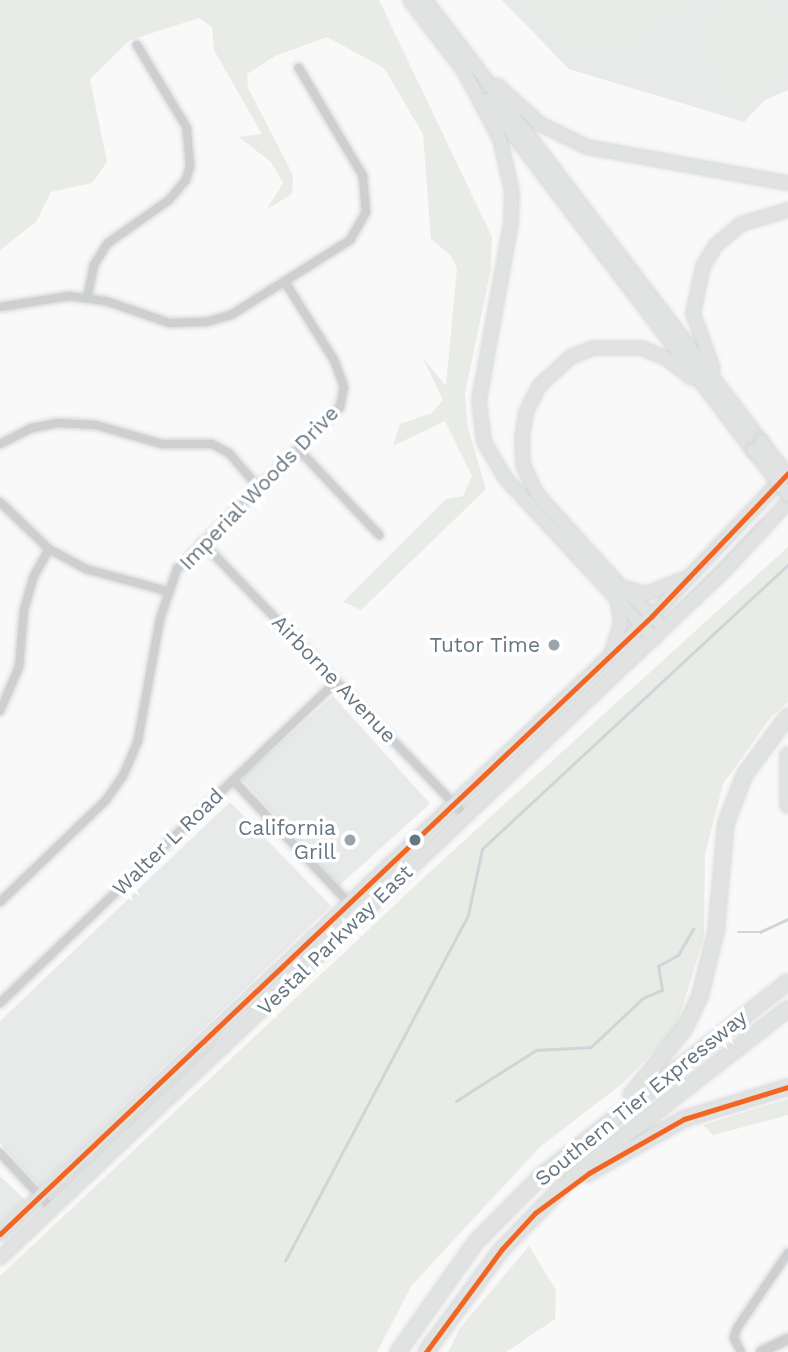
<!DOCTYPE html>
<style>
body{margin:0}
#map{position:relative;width:788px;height:1352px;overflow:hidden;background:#f9f9f9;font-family:"Work Sans",sans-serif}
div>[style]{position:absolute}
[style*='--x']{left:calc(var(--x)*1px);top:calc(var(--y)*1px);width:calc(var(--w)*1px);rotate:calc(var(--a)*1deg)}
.built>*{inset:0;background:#e8e9e9;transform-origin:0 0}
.green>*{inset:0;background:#e8ebe6}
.stream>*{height:2.5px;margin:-1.25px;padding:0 1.25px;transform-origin:1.25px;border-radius:1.25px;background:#ced6d9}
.roads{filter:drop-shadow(0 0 2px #d5d6d7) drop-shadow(0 0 2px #d5d6d7)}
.minor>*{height:8px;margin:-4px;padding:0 4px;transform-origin:4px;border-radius:4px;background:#cecfd0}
.tertiary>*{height:10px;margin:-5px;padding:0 5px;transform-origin:5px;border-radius:5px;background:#cecfd0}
.primary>*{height:12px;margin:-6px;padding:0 6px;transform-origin:6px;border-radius:6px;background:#e1e2e2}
.motorway>*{height:14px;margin:-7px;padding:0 7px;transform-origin:7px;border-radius:7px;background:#e1e2e2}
.bridges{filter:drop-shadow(0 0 2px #d5d6d7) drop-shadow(0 0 2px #d5d6d7)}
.primary-bridge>*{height:12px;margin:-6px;padding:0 6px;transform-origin:6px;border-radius:6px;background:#e1e2e2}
.bus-1>*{height:5px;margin:-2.5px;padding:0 2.5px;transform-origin:2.5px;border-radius:2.5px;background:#f26522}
.dots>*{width:19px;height:19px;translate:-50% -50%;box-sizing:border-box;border:4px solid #fff;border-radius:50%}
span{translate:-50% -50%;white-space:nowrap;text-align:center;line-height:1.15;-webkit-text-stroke:7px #fff;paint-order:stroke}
.street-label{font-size:21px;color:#657683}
.poi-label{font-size:21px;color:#657683}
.right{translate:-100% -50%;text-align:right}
</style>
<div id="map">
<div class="built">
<i style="clip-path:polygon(502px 0,788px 0,788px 90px,765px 100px,744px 122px,569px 69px)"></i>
<i style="left:333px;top:696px;width:145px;height:123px;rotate:48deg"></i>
<i style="clip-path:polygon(230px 802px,331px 906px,39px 1186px,0 1143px,0 1021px)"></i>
<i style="clip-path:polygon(0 1176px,25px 1200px,0 1224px)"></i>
</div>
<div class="green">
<i style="clip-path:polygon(0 0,379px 0,492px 237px,491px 268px,465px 394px,468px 428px,486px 489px,361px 610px,343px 602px,446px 499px,463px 496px,472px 476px,445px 421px,393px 446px,400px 424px,432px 413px,443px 400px,423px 358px,446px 386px,457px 268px,450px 255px,431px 239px,423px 134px,384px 68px,327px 37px,275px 56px,247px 74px,248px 88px,293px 175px,292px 194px,267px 209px,283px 183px,271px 162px,239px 137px,262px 134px,214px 50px,212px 27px,199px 18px,130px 40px,90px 79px,107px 162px,92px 183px,51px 192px,36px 222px,0 250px)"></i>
<i style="clip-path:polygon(527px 0,689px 0,627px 47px,591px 51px,569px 42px)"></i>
<i style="clip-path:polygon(720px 0,764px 0,788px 21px,788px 63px,745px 109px,720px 82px,713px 65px,709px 32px)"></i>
<i style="clip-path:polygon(766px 519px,737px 550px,663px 620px,759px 520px)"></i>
<i style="clip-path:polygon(788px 547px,788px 702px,771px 717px,723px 784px,705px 855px,704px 936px,676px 1028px,623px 1083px,540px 1147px,412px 1285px,377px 1352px,0 1352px,0 1276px,434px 868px)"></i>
<i style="clip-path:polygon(223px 1032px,204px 1059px,52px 1202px,48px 1198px)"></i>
<i style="clip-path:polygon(788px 1099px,788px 1115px,781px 1117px,713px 1135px,703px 1125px)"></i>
<i style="clip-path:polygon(529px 1246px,556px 1290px,555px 1319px,506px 1352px,448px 1352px,460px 1328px)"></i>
</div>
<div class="stream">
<i style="--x:738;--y:932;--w:22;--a:0"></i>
<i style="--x:760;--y:932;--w:31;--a:-25"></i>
<i style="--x:456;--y:1101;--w:95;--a:-32.5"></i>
<i style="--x:536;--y:1050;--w:55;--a:-3.1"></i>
<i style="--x:591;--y:1047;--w:71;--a:-43.3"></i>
<i style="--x:643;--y:998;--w:21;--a:-23"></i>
<i style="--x:662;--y:990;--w:24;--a:-99"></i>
<i style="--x:658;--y:966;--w:23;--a:-29"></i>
<i style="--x:678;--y:955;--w:30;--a:-60"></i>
<i style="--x:285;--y:1261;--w:391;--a:-62.1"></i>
<i style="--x:468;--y:915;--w:67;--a:-78"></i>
<i style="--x:482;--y:849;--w:417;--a:-42.9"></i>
</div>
<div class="roads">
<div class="minor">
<i style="--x:87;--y:298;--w:34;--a:-78"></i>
<i style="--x:94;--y:265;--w:26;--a:-58"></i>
<i style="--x:108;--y:243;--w:75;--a:-35.2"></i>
<i style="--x:169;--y:200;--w:26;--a:-50"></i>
<i style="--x:186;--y:180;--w:15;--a:-74"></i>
<i style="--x:190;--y:166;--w:38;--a:-95"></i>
<i style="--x:187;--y:128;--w:97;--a:-121.1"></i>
<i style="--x:0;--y:307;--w:70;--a:-9.1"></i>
<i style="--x:69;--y:296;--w:37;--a:8"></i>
<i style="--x:106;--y:301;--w:67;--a:19.2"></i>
<i style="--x:169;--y:323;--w:37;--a:-2"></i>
<i style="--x:206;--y:322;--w:26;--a:-16"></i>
<i style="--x:231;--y:315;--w:141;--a:-32.2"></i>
<i style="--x:350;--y:240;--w:32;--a:-60"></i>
<i style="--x:366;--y:212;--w:36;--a:-95"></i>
<i style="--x:363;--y:176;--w:126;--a:-120.7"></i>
<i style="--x:0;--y:444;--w:36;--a:-27"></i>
<i style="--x:32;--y:428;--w:25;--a:-11"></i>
<i style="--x:57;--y:423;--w:39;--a:3"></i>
<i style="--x:96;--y:425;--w:69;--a:16.1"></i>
<i style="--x:162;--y:444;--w:50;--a:0"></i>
<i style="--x:212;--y:444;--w:19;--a:28"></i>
<i style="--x:229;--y:453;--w:46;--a:49.4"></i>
<i style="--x:299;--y:450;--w:117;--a:46.7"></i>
<i style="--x:0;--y:502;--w:68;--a:43.8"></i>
<i style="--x:49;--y:549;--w:42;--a:28.4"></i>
<i style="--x:86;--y:569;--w:84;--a:15.2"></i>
<i style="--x:202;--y:542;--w:380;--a:46.1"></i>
<i style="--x:0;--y:711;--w:48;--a:-66.6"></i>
<i style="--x:19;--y:667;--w:57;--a:-85"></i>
<i style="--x:24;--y:610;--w:35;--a:-74"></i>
<i style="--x:34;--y:576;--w:31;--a:-61"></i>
<i style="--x:233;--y:780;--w:169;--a:46.7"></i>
<i style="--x:0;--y:902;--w:147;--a:-43.9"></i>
<i style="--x:106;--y:800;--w:29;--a:-55"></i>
<i style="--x:123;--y:776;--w:39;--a:-67"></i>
<i style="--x:138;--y:740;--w:123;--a:-79.7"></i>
<i style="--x:160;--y:619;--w:53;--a:-71.2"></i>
<i style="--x:177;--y:569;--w:230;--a:-44.8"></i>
<i style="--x:340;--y:407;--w:20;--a:-79"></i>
<i style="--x:344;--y:387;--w:29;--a:-110"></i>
<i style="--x:334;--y:360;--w:92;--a:-122.1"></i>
<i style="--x:0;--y:1003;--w:465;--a:-43.7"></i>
<i style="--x:0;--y:1153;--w:76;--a:47.1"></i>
<i style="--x:741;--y:1352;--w:16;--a:-117"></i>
<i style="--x:734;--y:1338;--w:10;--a:-73"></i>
<i style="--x:737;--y:1328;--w:91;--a:-55.8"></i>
</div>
<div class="tertiary">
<i style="--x:761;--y:1352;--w:30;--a:-26"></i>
</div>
<div class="primary">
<i style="--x:410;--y:0;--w:94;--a:52.8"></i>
<i style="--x:425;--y:0;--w:554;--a:52.7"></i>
<i style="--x:464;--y:71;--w:77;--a:62.1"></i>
<i style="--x:500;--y:139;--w:54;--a:77.2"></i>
<i style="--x:512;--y:192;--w:31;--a:92"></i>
<i style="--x:511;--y:223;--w:181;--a:100.2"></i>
<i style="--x:479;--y:401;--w:41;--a:83"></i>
<i style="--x:484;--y:442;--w:43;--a:59.3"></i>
<i style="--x:506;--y:479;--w:218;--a:47.2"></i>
<i style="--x:497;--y:85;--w:58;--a:42.2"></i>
<i style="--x:540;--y:124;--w:52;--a:26.1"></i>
<i style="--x:587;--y:147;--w:204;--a:10.2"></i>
<i style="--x:487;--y:100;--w:440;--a:52.8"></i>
<i style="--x:713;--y:368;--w:58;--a:-110.3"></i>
<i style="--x:693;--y:314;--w:49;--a:-78.2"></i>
<i style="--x:703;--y:266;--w:25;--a:-58"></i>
<i style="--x:716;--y:245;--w:33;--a:-40"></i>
<i style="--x:741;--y:224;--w:49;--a:-16.6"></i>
<i style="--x:683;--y:579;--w:40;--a:158"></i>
<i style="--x:646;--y:594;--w:26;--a:-164"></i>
<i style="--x:621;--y:587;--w:125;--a:-132.1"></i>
<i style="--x:537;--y:494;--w:32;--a:-116"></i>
<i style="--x:523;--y:465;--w:27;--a:-92"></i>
<i style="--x:522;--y:438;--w:26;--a:-81"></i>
<i style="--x:526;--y:412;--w:30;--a:-63"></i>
<i style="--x:540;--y:385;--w:43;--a:-42.2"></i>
<i style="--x:572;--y:356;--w:23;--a:-20"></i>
<i style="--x:594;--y:348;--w:48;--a:0"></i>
<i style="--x:642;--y:348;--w:26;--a:23"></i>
<i style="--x:666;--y:358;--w:33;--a:38"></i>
<i style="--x:625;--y:590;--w:45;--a:44.1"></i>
<i style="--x:612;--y:651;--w:28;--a:-72"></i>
<i style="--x:621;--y:624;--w:27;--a:-98"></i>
<i style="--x:0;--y:1234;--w:898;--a:-43.47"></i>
<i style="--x:652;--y:616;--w:193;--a:-46.5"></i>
<i style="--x:0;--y:1258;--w:999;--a:-43.5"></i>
<i style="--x:725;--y:570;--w:93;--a:-47.2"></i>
</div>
<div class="motorway">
<i style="--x:788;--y:755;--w:50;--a:90"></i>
<i style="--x:631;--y:1095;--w:85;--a:-51.2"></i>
<i style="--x:684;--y:1029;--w:37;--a:-64"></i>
<i style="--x:700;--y:996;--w:67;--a:-76.2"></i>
<i style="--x:716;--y:931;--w:108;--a:-84.7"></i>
<i style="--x:726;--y:823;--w:53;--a:-68.8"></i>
<i style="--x:745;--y:774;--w:72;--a:-53.4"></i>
<i style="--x:587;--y:1174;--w:112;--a:-29.6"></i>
<i style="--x:684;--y:1119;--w:109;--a:-17.1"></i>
<i style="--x:398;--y:1352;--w:135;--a:-54.7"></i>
<i style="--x:476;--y:1242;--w:91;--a:-45.4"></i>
<i style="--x:540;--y:1177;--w:315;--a:-38.2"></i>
<i style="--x:426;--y:1352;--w:128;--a:-53.6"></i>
<i style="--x:502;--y:1249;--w:100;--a:-45.8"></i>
<i style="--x:572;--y:1177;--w:274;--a:-37.9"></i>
</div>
</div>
<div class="bridges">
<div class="primary-bridge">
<i style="--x:761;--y:441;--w:44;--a:52.4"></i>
<i style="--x:753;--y:450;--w:57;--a:52.1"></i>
</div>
</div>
<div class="bus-1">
<i style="--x:0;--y:1234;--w:898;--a:-43.47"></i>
<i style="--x:652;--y:616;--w:197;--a:-46.4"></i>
<i style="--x:426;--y:1352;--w:128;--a:-53.6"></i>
<i style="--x:502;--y:1249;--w:49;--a:-47.5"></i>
<i style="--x:535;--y:1213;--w:67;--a:-36.5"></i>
<i style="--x:589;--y:1173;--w:109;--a:-29.6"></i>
<i style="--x:684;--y:1119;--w:109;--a:-17.1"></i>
</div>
<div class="dots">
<i style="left:554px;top:645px;background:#99a4ac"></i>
<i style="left:350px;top:840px;background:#99a4ac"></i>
<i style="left:415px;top:840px;background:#657683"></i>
</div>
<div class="street-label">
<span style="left:259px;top:488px;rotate:-46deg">Imperial Woods Drive</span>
<span style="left:334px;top:679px;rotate:46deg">Airborne Avenue</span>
<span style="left:168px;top:842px;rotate:-44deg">Walter L Road</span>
<span style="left:335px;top:940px;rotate:-44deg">Vestal Parkway East</span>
<span style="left:641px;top:1098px;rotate:-39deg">Southern Tier Expressway</span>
</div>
<div class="poi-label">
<span class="right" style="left:540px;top:645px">Tutor Time</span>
<span class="right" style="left:336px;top:840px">California<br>Grill</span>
</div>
</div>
